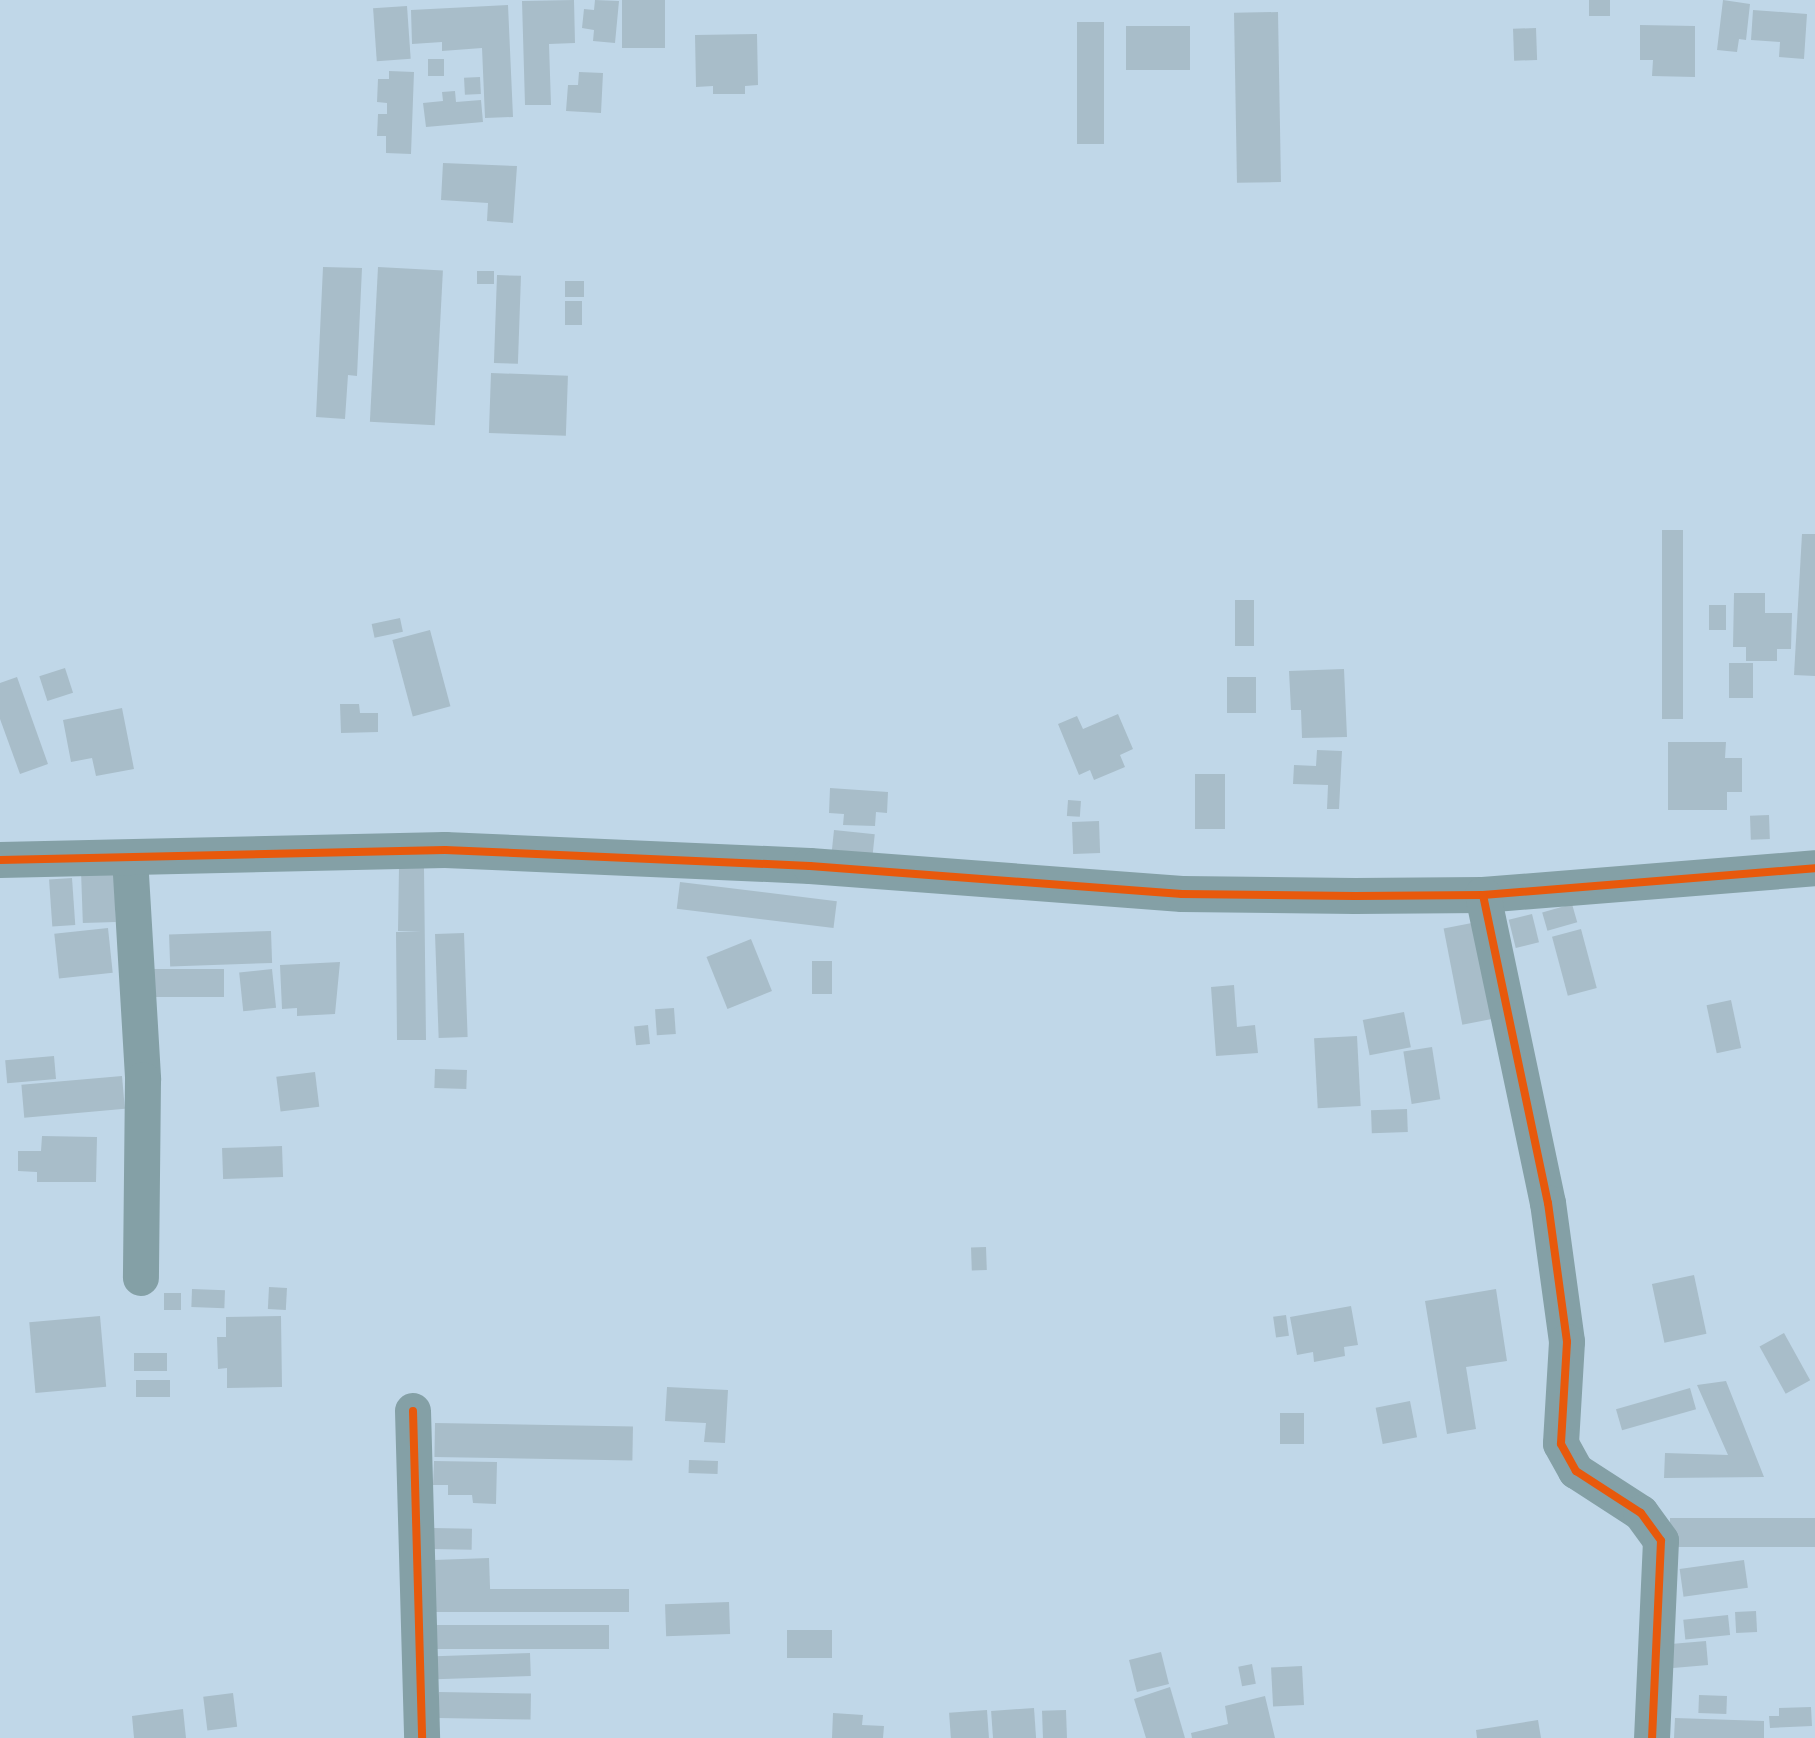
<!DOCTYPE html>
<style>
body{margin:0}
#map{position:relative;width:1815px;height:1738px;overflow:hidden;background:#c0d7e8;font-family:Georgia,serif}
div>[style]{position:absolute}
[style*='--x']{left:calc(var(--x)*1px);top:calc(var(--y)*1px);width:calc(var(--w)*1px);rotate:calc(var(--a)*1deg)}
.building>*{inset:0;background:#a8bdc9;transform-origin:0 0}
.street>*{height:36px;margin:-18px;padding:0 18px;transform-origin:18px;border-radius:18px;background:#84a0a6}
.cycleway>*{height:8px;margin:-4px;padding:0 4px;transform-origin:4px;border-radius:4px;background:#e8590c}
span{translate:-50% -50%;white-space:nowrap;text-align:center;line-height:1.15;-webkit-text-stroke:6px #aed9fa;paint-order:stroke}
</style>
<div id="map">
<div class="building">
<i style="clip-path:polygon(574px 0,575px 43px,549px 44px,551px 105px,525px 105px,522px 1px)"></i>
<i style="clip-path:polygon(595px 0,619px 1px,615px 43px,593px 41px,594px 30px,582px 28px,584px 9px,594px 10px)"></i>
<i style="left:622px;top:0;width:43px;height:48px"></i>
<i style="left:1589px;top:0;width:21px;height:16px"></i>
<i style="clip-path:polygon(1723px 0,1750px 4px,1746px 40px,1739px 39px,1737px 52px,1717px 50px)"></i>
<i style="clip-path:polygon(508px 5px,513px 117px,485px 118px,482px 48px,442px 51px,442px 42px,412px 44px,411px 10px)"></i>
<i style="left:407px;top:6px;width:53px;height:34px;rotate:86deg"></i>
<i style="clip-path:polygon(1753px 10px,1807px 14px,1804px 59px,1779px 57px,1780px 42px,1751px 40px)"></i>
<i style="left:1278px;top:12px;width:170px;height:44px;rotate:89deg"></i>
<i style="left:1077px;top:22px;width:27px;height:122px"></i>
<i style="clip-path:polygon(1640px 25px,1695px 26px,1695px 77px,1652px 76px,1653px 60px,1640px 60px)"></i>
<i style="left:1126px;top:26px;width:64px;height:44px"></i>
<i style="left:1536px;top:28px;width:32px;height:23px;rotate:88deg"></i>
<i style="clip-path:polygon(757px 34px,758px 85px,745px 86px,745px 94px,713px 94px,713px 86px,696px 87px,695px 35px)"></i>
<i style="left:444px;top:59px;width:17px;height:16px;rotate:90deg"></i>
<i style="clip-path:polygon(389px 71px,414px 72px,411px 154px,386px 153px,386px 136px,377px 136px,378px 114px,387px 114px,387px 103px,377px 102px,378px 79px,389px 79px)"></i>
<i style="clip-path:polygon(579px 72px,603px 73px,601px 113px,566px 111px,568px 85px,578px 85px)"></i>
<i style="left:480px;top:77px;width:17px;height:16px;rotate:87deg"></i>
<i style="clip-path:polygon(455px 91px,456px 102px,481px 100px,483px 122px,426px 127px,423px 103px,443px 101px,442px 92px)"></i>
<i style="clip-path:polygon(443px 163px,517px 166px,513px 223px,487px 221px,488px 203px,441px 200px)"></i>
<i style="clip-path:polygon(323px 267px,362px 268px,357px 376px,348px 375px,345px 419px,316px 417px)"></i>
<i style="left:378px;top:267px;width:65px;height:155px;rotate:3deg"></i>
<i style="left:477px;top:271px;width:17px;height:13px"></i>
<i style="left:497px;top:275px;width:24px;height:88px;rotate:2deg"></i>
<i style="left:565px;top:281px;width:19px;height:16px"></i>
<i style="left:565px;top:301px;width:17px;height:24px"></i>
<i style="left:491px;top:373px;width:77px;height:60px;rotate:2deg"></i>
<i style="left:1662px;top:530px;width:21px;height:189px"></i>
<i style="clip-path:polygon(1802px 534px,1815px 534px,1815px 676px,1794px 675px)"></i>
<i style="clip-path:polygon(1734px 593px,1765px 593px,1765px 613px,1792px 613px,1791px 649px,1777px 649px,1777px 661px,1746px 661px,1746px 647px,1733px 647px)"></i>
<i style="left:1235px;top:600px;width:19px;height:46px"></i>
<i style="left:1709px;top:605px;width:17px;height:25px"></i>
<i style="left:400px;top:618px;width:14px;height:29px;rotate:78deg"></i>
<i style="left:430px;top:630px;width:79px;height:39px;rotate:75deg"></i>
<i style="left:1729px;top:663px;width:24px;height:35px"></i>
<i style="left:65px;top:668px;width:26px;height:27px;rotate:72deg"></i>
<i style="clip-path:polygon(1344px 669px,1347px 737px,1302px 738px,1301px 710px,1291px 710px,1289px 671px)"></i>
<i style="clip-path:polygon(17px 677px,48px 764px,20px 774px,0 719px,0 683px)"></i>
<i style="left:1227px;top:677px;width:29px;height:36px"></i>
<i style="clip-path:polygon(340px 704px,359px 704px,360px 713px,378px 713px,378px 732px,341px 733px)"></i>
<i style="clip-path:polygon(122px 708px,134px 769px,96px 776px,92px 758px,71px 762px,63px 720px)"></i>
<i style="clip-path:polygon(1118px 714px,1133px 749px,1120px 755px,1125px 767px,1094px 780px,1090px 770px,1079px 775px,1058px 724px,1077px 716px,1083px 729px)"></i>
<i style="clip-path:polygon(1668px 742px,1726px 742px,1725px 758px,1742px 758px,1742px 792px,1727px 792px,1727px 810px,1668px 810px)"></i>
<i style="clip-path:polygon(1317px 750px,1342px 751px,1339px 809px,1327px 809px,1328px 785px,1293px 784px,1294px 765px,1316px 766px)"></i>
<i style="left:1195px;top:774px;width:30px;height:55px"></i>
<i style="clip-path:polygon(830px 788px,888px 792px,887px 813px,876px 812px,875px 826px,843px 825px,844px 814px,829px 813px)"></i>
<i style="left:1068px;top:800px;width:13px;height:16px;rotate:4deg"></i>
<i style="left:1769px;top:815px;width:24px;height:19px;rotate:88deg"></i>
<i style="left:1099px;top:821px;width:32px;height:27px;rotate:88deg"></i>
<i style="left:834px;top:830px;width:41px;height:20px;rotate:6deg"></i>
<i style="clip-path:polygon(399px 867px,424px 868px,426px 1040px,397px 1040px,396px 932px,421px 932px,398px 931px)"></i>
<i style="left:114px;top:870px;width:52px;height:33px;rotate:88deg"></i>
<i style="left:72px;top:878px;width:47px;height:23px;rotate:86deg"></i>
<i style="left:680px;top:882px;width:158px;height:27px;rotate:7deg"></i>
<i style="left:1572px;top:904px;width:19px;height:31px;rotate:74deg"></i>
<i style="left:1532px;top:914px;width:29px;height:24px;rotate:76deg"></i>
<i style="left:1477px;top:922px;width:98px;height:34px;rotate:79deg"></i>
<i style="left:108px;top:928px;width:45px;height:54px;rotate:84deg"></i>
<i style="left:1581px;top:929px;width:61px;height:30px;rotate:75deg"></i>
<i style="left:271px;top:931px;width:32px;height:102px;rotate:88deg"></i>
<i style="left:464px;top:933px;width:104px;height:29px;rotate:88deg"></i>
<i style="left:751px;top:939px;width:56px;height:48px;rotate:68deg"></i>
<i style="left:812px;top:961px;width:20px;height:33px"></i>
<i style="clip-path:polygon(340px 962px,335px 1014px,297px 1016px,297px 1008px,282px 1009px,280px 965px)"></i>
<i style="left:224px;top:969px;width:28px;height:71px;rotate:90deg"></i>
<i style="left:272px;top:969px;width:39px;height:33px;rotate:84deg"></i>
<i style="clip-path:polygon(1234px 985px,1237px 1027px,1255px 1025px,1258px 1053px,1216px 1056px,1211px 987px)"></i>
<i style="left:1731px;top:1000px;width:49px;height:25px;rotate:78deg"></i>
<i style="left:674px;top:1008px;width:26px;height:19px;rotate:86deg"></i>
<i style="left:1404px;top:1012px;width:36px;height:42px;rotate:79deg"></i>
<i style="left:648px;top:1025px;width:19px;height:14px;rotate:84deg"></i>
<i style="left:1357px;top:1036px;width:70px;height:43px;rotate:87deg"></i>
<i style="left:1432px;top:1047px;width:53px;height:29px;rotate:81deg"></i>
<i style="left:54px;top:1056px;width:23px;height:49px;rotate:85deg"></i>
<i style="left:435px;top:1069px;width:32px;height:19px;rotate:2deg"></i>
<i style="left:315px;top:1072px;width:35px;height:39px;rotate:83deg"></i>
<i style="left:122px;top:1076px;width:33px;height:101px;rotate:85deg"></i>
<i style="left:1407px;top:1109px;width:23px;height:36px;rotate:88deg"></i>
<i style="clip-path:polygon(42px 1136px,97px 1137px,96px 1182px,37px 1182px,37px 1172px,18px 1171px,18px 1151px,41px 1151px)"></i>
<i style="left:282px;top:1146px;width:31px;height:60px;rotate:88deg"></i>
<i style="left:986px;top:1247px;width:23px;height:15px;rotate:88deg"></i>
<i style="left:1694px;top:1275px;width:60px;height:43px;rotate:78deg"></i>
<i style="left:269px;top:1287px;width:18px;height:22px;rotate:3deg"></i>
<i style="left:192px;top:1289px;width:33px;height:18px;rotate:2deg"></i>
<i style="clip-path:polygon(1496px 1289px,1507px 1361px,1466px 1367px,1476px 1429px,1447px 1434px,1425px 1301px)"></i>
<i style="left:181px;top:1293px;width:17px;height:17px;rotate:90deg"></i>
<i style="clip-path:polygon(1351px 1306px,1358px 1345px,1344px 1347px,1345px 1356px,1314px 1362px,1313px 1352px,1297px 1355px,1290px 1317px)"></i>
<i style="left:1286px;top:1315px;width:21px;height:13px;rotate:82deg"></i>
<i style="left:100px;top:1316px;width:71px;height:71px;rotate:85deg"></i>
<i style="clip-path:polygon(281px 1316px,282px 1387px,227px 1388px,227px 1368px,218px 1369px,217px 1337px,226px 1337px,226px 1317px)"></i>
<i style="left:1784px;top:1333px;width:54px;height:28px;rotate:61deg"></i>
<i style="left:167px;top:1353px;width:18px;height:33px;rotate:90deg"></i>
<i style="left:170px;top:1380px;width:17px;height:34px;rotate:90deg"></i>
<i style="clip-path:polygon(1726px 1381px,1764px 1477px,1664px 1478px,1665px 1453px,1728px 1455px,1697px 1385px)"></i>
<i style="clip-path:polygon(667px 1387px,728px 1390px,725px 1443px,704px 1442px,706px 1423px,665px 1421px)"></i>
<i style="left:1690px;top:1388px;width:22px;height:77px;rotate:74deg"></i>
<i style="left:1410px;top:1401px;width:37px;height:35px;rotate:79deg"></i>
<i style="left:1280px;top:1413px;width:24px;height:31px"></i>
<i style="left:435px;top:1423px;width:198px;height:34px;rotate:1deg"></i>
<i style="left:689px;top:1460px;width:29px;height:13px;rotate:2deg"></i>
<i style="clip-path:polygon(434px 1461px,497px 1462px,496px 1504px,473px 1503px,472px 1495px,448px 1495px,448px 1485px,433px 1485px)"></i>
<i style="left:1815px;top:1518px;width:29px;height:145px;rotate:90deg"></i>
<i style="left:433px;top:1528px;width:39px;height:21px;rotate:1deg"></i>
<i style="left:489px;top:1558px;width:32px;height:55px;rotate:88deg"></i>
<i style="left:1744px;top:1560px;width:28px;height:65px;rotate:82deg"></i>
<i style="left:629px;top:1589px;width:23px;height:193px;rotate:90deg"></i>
<i style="left:729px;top:1602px;width:32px;height:64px;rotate:88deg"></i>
<i style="left:1756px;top:1611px;width:21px;height:21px;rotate:87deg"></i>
<i style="left:1728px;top:1615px;width:20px;height:45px;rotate:84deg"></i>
<i style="left:436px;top:1625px;width:173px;height:24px"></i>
<i style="left:832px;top:1630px;width:28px;height:45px;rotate:90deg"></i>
<i style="left:1706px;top:1641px;width:24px;height:41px;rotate:85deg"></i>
<i style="left:1161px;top:1652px;width:33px;height:33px;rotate:76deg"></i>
<i style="left:530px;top:1653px;width:23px;height:95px;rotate:88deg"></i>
<i style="left:1252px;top:1664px;width:20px;height:14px;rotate:79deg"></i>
<i style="left:1302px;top:1666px;width:39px;height:31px;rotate:87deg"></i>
<i style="clip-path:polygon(1170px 1687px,1185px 1738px,1146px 1738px,1134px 1699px)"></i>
<i style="left:439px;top:1692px;width:92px;height:26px;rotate:1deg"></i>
<i style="left:233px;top:1693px;width:34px;height:30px;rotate:83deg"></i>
<i style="left:1699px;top:1695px;width:28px;height:18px;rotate:2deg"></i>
<i style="clip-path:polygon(1265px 1696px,1275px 1738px,1192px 1738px,1191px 1733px,1228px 1724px,1225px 1706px)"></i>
<i style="clip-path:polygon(1811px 1707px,1812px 1726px,1770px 1728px,1769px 1716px,1779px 1716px,1779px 1708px)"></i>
<i style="left:1034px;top:1708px;width:30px;height:43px;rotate:86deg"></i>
<i style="clip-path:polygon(183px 1709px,186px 1738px,134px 1738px,132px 1716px)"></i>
<i style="left:987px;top:1710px;width:28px;height:38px;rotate:86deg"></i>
<i style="left:1066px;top:1710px;width:28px;height:24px;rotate:88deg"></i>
<i style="clip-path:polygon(833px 1713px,863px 1715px,862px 1725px,884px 1726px,883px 1738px,832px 1738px)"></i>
<i style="clip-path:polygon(1675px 1718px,1764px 1721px,1764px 1738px,1674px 1738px)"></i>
<i style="clip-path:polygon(1538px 1720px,1541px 1738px,1477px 1738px,1476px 1730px)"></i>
</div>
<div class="street">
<i style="--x:130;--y:858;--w:222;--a:86.6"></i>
<i style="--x:143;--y:1080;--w:198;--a:90.6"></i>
<i style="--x:0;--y:860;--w:445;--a:-1.3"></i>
<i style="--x:445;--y:850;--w:365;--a:2.5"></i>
<i style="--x:810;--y:866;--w:373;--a:4.3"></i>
<i style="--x:1182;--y:894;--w:173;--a:0.7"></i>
<i style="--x:1355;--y:896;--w:128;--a:-0.4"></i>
<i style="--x:1483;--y:895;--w:333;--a:-4.6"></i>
<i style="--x:1483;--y:895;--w:315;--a:78.1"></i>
<i style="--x:1548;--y:1203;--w:140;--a:82.2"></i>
<i style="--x:1567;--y:1342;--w:102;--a:93.4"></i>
<i style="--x:1561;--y:1444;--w:31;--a:61"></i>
<i style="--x:1576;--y:1471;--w:77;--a:32.9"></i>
<i style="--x:1641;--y:1513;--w:34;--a:54"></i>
<i style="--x:1661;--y:1541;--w:197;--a:92.6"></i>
<i style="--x:413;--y:1411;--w:327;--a:88.4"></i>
</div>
<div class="cycleway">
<i style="--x:0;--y:860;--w:445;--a:-1.3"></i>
<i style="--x:445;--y:850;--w:365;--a:2.5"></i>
<i style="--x:810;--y:866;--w:373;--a:4.3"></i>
<i style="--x:1182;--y:894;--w:173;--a:0.7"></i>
<i style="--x:1355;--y:896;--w:128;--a:-0.4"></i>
<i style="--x:1483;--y:895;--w:333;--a:-4.6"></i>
<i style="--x:1483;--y:895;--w:315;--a:78.1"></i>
<i style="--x:1548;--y:1203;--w:140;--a:82.2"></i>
<i style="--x:1567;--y:1342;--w:102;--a:93.4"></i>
<i style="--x:1561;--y:1444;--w:31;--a:61"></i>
<i style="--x:1576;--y:1471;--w:77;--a:32.9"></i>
<i style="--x:1641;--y:1513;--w:34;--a:54"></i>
<i style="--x:1661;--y:1541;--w:197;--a:92.6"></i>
<i style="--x:413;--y:1411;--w:327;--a:88.4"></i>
</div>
</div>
